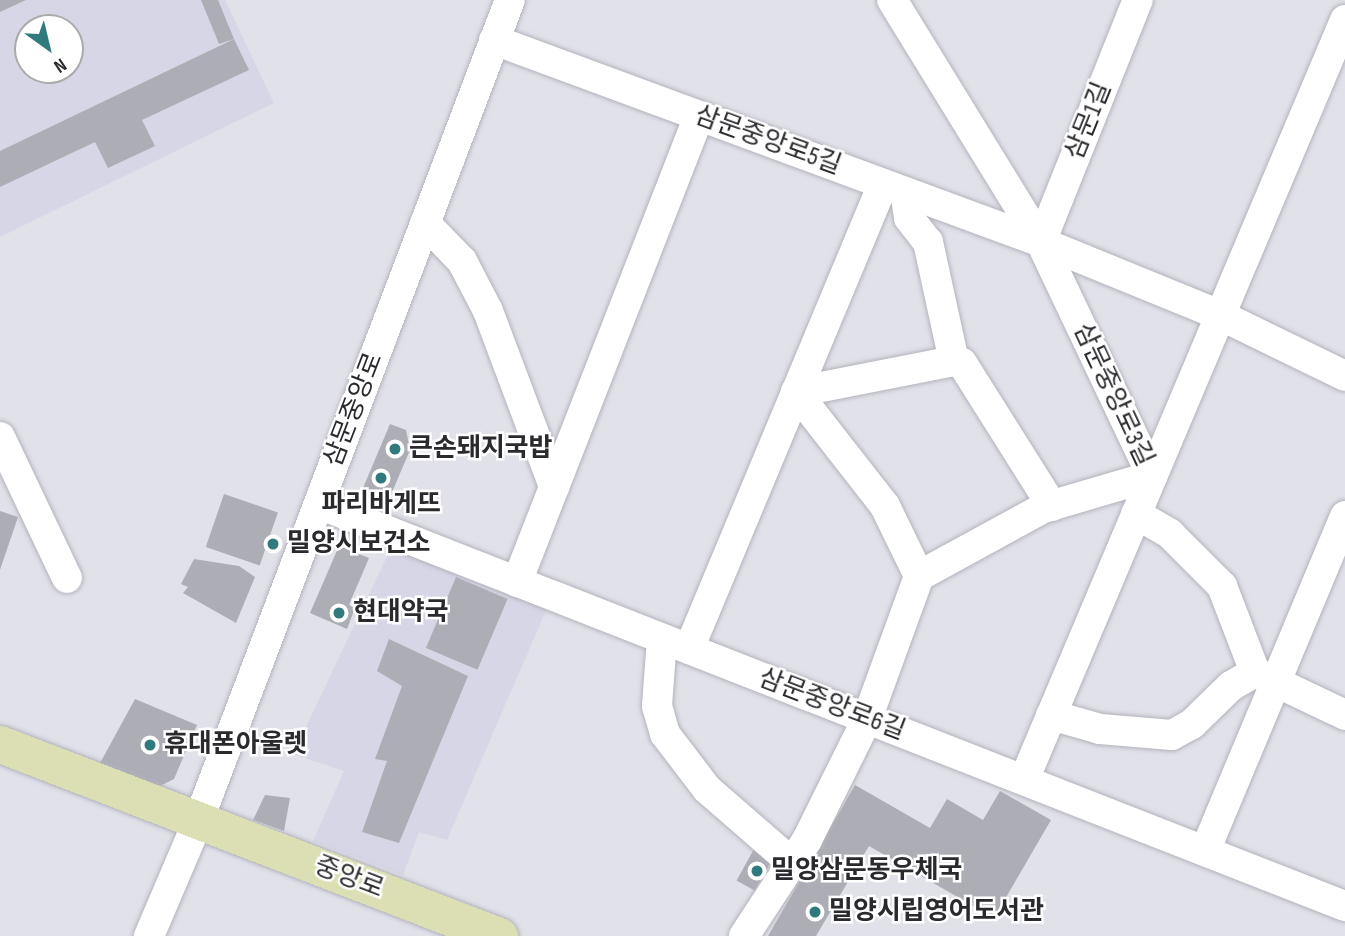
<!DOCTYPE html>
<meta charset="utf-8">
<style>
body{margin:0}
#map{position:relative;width:1345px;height:936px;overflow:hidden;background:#e1e1ea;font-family:"Sofia Sans Condensed","Noto Sans KR",sans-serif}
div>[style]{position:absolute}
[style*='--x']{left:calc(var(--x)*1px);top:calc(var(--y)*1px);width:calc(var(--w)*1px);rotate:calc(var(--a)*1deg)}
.built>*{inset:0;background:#d6d6e7}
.building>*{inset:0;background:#adadb6;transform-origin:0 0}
.roads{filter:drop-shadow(0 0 2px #b3b3bc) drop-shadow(0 0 2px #b3b3bc)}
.minor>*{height:30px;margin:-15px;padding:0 15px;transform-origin:15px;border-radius:15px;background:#fff}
.major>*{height:37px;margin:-18.5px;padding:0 18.5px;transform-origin:18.5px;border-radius:18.5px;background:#dcdfb3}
.dots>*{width:19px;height:19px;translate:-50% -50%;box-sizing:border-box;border:4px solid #fff;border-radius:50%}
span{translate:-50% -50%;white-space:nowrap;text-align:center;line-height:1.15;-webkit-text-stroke:5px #fff;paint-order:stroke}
.street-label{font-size:26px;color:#2a2a2e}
.poi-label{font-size:26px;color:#2a2a2e;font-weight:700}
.left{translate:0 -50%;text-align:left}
.north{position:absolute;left:14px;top:14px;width:70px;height:70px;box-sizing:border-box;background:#fff;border:2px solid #aaaaab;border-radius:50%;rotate:146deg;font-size:19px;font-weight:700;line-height:28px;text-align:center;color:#2a2a2e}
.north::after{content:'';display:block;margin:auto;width:24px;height:32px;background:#307a7d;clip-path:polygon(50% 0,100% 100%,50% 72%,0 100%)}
</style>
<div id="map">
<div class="built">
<i style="clip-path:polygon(evenodd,0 0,225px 0,274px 103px,0 237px,0 0,28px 28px,70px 28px,70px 70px,28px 70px,28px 28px)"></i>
<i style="clip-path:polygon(392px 546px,547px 608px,447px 840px,419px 832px,403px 875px,313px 841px,344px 771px,293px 754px)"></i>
</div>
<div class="building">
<i style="clip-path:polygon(0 0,26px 0,0 12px)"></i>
<i style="clip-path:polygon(201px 0,218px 0,234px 39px,219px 44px)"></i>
<i style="clip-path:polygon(234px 39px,249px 70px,142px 120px,155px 146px,108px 168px,95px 142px,0 187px,0 151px)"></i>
<i style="clip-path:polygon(390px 424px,406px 430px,410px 450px,384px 511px,358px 500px)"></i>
<i style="left:224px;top:494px;width:57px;height:56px;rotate:19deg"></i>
<i style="clip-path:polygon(0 511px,18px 517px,0 570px)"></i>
<i style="clip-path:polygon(339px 546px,369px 558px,349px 605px,355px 608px,347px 629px,310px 613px)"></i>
<i style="clip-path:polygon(194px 559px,239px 566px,255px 577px,236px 623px,183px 593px,188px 587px,181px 584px)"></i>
<i style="left:456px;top:577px;width:56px;height:77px;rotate:23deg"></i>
<i style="clip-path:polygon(389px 639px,468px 676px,399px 843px,362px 832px,387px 761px,375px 759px,402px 686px,377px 671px)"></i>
<i style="clip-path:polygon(135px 699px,197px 725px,174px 779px,160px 786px,99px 765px)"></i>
<i style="clip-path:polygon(855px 785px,930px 828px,947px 799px,983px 820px,1000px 791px,1051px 820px,994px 918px,869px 846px,816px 936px,768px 936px)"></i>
<i style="clip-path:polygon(265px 795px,290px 798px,284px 831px,253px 820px)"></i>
<i style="left:754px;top:849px;width:21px;height:36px;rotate:29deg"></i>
</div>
<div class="roads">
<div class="minor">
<i style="--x:494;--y:40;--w:583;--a:20.27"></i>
<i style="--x:1041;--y:242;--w:193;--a:22.2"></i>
<i style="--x:1220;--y:315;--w:139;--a:26"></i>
<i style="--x:905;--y:192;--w:26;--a:81"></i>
<i style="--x:909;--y:218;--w:31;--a:52"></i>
<i style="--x:928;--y:242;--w:122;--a:77.7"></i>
<i style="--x:425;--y:223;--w:53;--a:45.8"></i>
<i style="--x:462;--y:261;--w:56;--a:62.5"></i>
<i style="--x:488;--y:311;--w:188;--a:69.4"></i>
<i style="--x:1041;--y:242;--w:261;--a:-68.2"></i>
<i style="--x:0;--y:437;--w:156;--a:64.6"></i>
<i style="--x:319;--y:504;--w:1102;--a:21.4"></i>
<i style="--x:1136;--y:514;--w:39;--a:30"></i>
<i style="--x:1170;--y:534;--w:74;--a:45"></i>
<i style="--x:1222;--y:586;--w:92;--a:69"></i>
<i style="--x:919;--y:576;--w:78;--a:-115.9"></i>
<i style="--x:885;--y:506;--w:145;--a:-128"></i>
<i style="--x:796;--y:392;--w:161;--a:-11.1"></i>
<i style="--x:954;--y:361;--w:8;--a:14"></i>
<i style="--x:962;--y:363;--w:169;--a:57.8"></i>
<i style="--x:517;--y:582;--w:500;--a:-68.67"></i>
<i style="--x:662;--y:639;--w:67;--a:94.3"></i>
<i style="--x:657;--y:706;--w:29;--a:74"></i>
<i style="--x:665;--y:734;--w:69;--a:52.6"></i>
<i style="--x:707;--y:789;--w:113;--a:41"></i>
<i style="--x:689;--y:649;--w:504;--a:-67.35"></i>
<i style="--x:1051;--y:715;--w:51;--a:15.9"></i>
<i style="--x:1100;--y:729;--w:72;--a:4.8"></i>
<i style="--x:1172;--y:735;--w:23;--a:-29"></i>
<i style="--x:1192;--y:724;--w:54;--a:-44.3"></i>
<i style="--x:1231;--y:686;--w:28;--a:-30"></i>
<i style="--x:1255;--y:672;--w:100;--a:25.5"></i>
<i style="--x:1024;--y:780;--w:825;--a:-67.1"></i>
<i style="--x:1205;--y:851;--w:363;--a:-67.3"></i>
<i style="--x:149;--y:936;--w:127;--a:-66.9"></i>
<i style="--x:199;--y:819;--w:876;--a:-69.21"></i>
<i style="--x:744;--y:936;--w:115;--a:-56.7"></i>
<i style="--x:807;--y:840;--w:135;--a:-63.6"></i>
<i style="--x:867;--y:719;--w:152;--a:-70"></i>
<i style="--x:919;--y:576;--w:141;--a:-28.7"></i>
<i style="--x:1043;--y:508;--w:114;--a:-16.4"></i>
<i style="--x:1152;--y:476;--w:259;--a:-115.4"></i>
<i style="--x:1041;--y:242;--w:284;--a:-121.6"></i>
</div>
<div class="major">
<i style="--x:0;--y:744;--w:535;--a:21.05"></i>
</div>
</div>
<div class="dots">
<i style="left:395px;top:449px;background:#307a7d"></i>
<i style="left:381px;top:478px;background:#307a7d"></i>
<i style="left:273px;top:544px;background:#307a7d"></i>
<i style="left:339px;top:613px;background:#307a7d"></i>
<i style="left:150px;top:745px;background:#307a7d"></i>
<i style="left:757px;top:871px;background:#307a7d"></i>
<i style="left:815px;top:912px;background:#307a7d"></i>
</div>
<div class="street-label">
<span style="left:1089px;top:121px;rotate:-68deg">삼문1길</span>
<span style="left:768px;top:141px;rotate:20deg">삼문중앙로5길</span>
<span style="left:1113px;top:395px;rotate:65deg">삼문중앙로3길</span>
<span style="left:354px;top:410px;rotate:-69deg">삼문중앙로</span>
<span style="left:832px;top:705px;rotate:21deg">삼문중앙로6길</span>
<span style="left:349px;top:878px;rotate:21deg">중앙로</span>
</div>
<div class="poi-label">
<span class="left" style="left:409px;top:449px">큰손돼지국밥</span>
<span style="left:381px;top:505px">파리바게뜨</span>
<span class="left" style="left:287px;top:544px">밀양시보건소</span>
<span class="left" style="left:353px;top:613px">현대약국</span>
<span class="left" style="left:164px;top:745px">휴대폰아울렛</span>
<span class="left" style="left:771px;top:871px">밀양삼문동우체국</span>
<span class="left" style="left:829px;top:912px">밀양시립영어도서관</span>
</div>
<div class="north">N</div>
</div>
